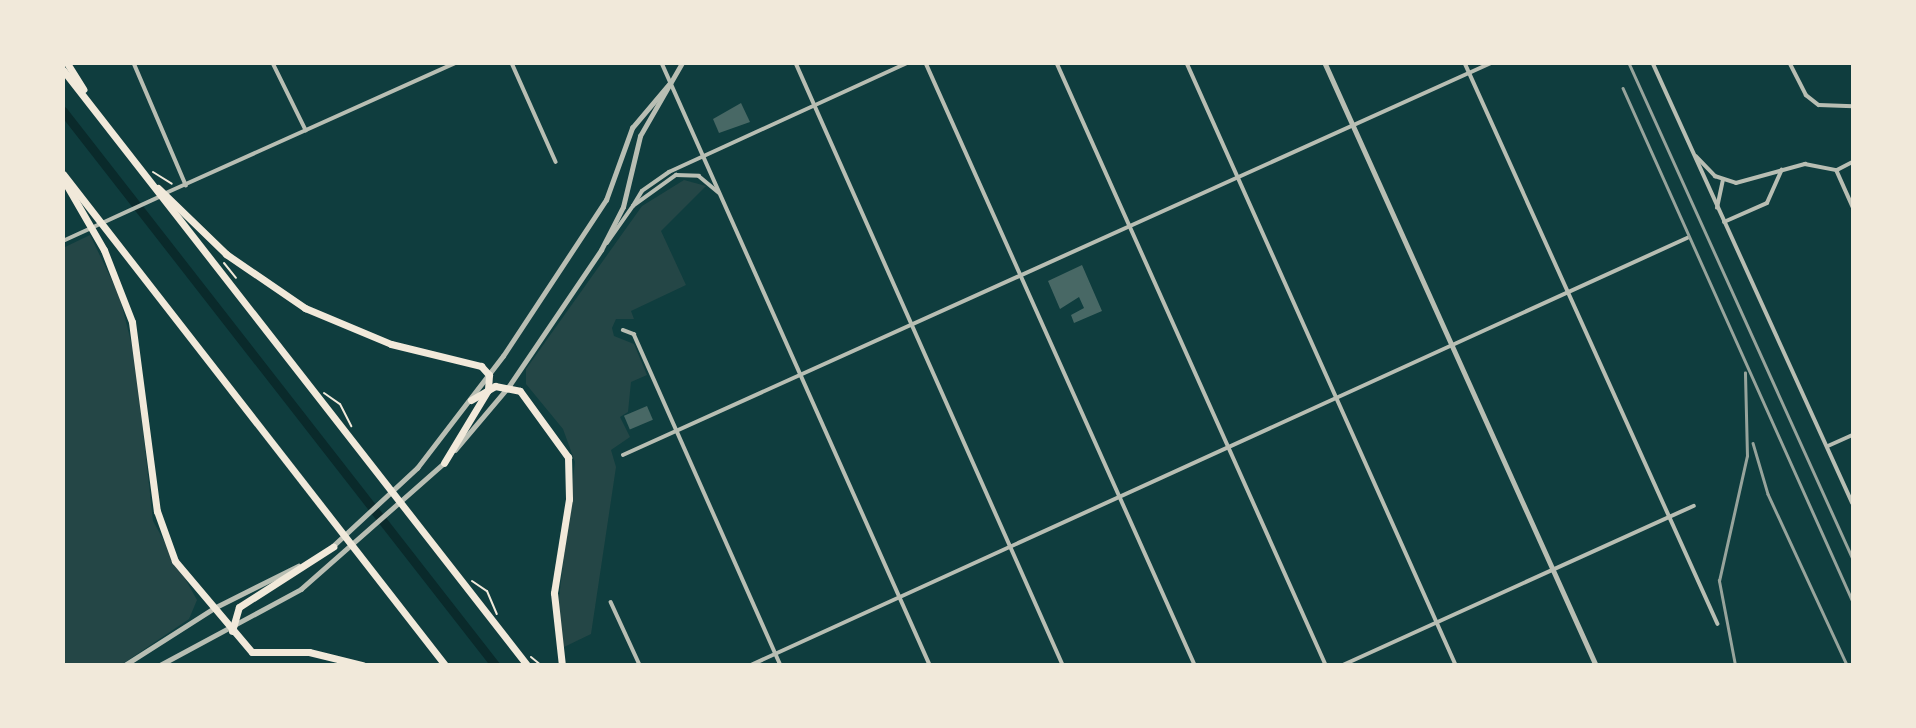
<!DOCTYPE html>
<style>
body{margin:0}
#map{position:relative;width:1916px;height:728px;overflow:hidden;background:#0f3d3e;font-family:"DejaVu Sans",sans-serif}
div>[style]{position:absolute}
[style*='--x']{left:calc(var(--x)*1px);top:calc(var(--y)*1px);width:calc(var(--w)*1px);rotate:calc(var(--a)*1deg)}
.green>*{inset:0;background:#244646}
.canal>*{height:9px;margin:-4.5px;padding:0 4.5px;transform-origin:4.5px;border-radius:4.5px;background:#0a2a2b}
.building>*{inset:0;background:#486865;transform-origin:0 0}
.path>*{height:2px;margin:-1px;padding:0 1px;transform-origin:1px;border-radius:1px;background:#f1e9da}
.minor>*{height:3.5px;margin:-1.75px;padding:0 1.75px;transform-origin:1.75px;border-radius:1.75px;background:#b8beb3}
.tertiary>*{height:4.5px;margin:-2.25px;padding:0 2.25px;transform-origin:2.25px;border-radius:2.25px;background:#b8beb3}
.motorway>*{height:7px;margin:-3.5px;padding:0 3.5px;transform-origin:3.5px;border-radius:3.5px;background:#f1e9da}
.rail>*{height:2.5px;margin:-1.25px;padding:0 1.25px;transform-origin:1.25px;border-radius:1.25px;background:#97a49c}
span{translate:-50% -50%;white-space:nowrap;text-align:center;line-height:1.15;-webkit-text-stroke:5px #f1e9da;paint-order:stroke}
.frame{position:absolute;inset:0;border:65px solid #f1e9da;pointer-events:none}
</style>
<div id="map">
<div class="green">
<i style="clip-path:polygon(684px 180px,706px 186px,661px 231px,686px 285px,631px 311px,634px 319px,616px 319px,612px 328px,614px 336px,634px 344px,647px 375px,631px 382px,628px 412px,620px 417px,630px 437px,611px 450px,616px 467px,591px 634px,562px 648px,557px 615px,575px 462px,563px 429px,526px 384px,526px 369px,642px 206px)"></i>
<i style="clip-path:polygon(90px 235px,119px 295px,135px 357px,153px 521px,197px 600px,189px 619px,121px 665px,63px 665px,63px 248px)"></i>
</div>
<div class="canal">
<i style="--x:63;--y:111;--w:703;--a:52.05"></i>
</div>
<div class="building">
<i style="clip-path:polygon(741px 103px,750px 122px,719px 133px,713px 119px)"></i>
<i style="clip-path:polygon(1082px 265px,1102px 311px,1074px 323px,1071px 315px,1084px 308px,1079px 297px,1060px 309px,1048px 281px)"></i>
<i style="left:647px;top:406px;width:15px;height:25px;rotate:67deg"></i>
</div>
<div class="path">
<i style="--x:153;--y:172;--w:22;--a:32"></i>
<i style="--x:224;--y:263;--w:19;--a:51"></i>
<i style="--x:324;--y:393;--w:19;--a:35"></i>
<i style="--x:340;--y:404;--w:25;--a:63"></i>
<i style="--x:472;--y:581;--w:18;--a:34"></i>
<i style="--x:487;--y:591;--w:25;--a:67"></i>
<i style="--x:531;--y:657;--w:13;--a:39"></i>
</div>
<div class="minor">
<i style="--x:134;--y:63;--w:133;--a:66.9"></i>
<i style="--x:273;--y:63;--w:75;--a:63.8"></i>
<i style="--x:512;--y:63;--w:108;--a:66"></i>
<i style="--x:662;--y:63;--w:659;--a:66"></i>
<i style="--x:796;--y:63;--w:659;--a:66.08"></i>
<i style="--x:926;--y:63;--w:659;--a:65.92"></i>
<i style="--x:1057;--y:63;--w:659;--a:65.92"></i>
<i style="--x:1187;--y:63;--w:659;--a:65.92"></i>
<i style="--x:1465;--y:63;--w:615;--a:65.73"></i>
<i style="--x:1653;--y:63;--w:483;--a:65.6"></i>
<i style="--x:1790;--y:63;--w:36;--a:63"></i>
<i style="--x:1806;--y:95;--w:16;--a:38"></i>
<i style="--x:1819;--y:105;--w:34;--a:2"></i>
<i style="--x:1696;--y:156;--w:28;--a:46"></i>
<i style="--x:1715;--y:176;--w:22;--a:18"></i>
<i style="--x:1736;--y:183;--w:72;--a:-15.4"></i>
<i style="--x:1805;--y:164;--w:33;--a:11"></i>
<i style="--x:1837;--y:170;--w:18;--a:-27"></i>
<i style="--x:1837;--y:171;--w:39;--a:66"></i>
<i style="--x:166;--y:193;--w:317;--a:-24.2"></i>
<i style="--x:633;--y:206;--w:17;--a:-59"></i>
<i style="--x:642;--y:191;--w:33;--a:-35"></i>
<i style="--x:669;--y:172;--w:262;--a:-24.6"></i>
<i style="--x:1717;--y:208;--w:29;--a:-78"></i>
<i style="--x:1724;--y:222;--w:47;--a:-23.8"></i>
<i style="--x:1767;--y:203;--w:36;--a:-66"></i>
<i style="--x:63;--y:241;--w:106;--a:-24.6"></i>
<i style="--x:607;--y:243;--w:45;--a:-54.9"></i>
<i style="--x:633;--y:206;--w:53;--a:-35.8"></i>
<i style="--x:676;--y:175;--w:23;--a:2"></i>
<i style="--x:699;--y:176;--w:25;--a:40"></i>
<i style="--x:623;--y:330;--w:12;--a:20"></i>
<i style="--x:634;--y:334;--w:362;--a:66.1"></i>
<i style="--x:1828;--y:446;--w:27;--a:-24"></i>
<i style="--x:623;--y:455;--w:952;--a:-24.3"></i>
<i style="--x:611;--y:602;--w:69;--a:65.3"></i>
<i style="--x:751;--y:665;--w:1029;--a:-24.52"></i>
<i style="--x:1343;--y:665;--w:385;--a:-24.4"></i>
</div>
<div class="tertiary">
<i style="--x:1325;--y:63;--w:660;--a:65.76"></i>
<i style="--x:455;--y:450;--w:84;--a:-49.8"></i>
<i style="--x:509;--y:386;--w:164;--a:-55.9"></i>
<i style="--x:601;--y:250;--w:48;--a:-62.9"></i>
<i style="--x:623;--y:207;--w:73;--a:-76.5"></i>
<i style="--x:640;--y:136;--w:84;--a:-60.1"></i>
<i style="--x:333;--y:546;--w:115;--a:-42.9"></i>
<i style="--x:417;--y:468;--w:141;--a:-52.5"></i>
<i style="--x:503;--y:356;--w:187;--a:-56.6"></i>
<i style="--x:606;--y:200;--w:77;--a:-70.1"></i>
<i style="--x:632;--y:128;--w:59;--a:-49.8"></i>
<i style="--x:125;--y:665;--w:106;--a:-32.6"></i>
<i style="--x:214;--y:608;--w:94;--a:-26.6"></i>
<i style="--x:160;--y:665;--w:160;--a:-28.3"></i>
<i style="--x:301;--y:589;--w:192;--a:-41.4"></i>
</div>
<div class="motorway">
<i style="--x:67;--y:63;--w:31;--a:58"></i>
<i style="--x:63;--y:70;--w:755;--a:52.05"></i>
<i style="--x:63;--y:174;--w:622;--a:52.12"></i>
<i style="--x:63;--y:179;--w:82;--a:60"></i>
<i style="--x:104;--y:250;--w:77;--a:68.7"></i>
<i style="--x:132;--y:322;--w:191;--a:82.5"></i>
<i style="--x:157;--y:511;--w:53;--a:70.2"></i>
<i style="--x:175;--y:561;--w:119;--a:49.8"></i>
<i style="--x:252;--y:652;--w:57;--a:0"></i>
<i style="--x:309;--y:652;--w:55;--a:13.8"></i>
<i style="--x:158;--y:188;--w:95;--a:44.1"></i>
<i style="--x:226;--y:254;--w:96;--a:34.4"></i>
<i style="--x:305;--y:308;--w:93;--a:22.7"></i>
<i style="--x:391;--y:344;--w:93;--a:13.7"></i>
<i style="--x:481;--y:366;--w:12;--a:48"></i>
<i style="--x:489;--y:375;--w:15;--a:94"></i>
<i style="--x:488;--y:390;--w:85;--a:121.1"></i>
<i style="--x:471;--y:400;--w:28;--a:-30"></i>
<i style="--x:495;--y:386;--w:25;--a:11"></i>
<i style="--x:520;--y:391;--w:82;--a:54"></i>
<i style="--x:568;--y:457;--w:42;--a:88.6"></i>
<i style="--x:569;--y:499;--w:95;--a:99.1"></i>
<i style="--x:554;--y:593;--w:72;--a:83.7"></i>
<i style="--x:232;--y:631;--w:25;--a:-74"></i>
<i style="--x:239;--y:607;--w:112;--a:-32.6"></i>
</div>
<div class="rail">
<i style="--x:1629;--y:63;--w:544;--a:65.7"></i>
<i style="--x:1623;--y:88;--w:563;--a:65.89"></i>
<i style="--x:1753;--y:443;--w:53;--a:73.6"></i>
<i style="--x:1768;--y:494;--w:188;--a:65.2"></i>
<i style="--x:1735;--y:665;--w:86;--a:-100.8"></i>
<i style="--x:1719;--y:581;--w:128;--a:-77.4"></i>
<i style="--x:1747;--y:456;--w:83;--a:-91.4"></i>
</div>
<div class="frame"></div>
</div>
